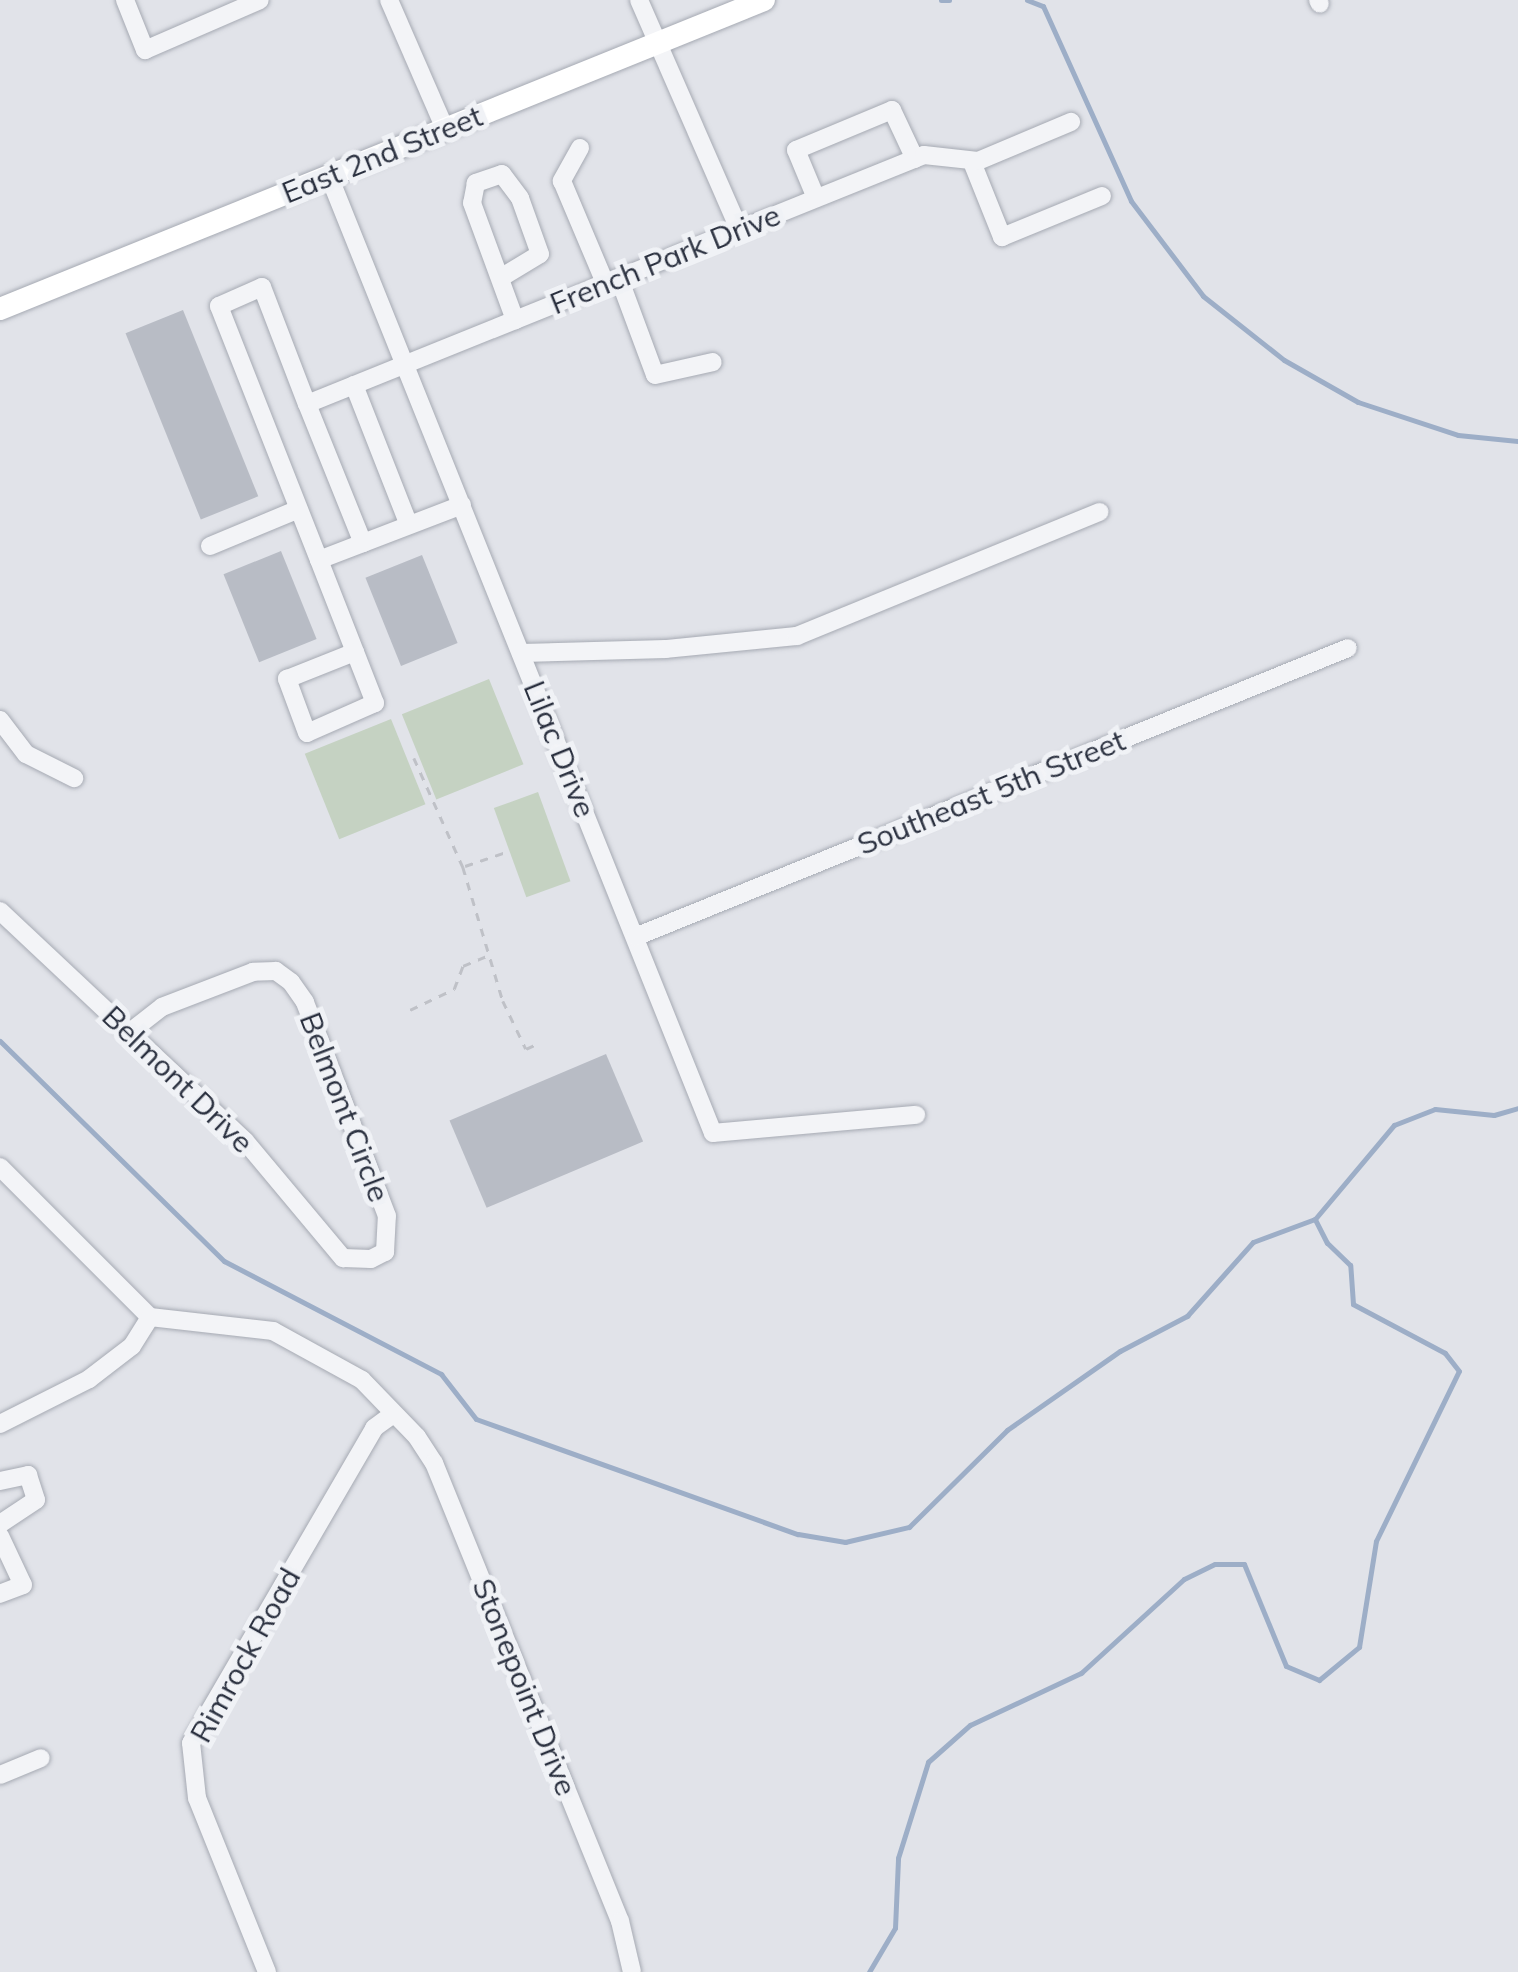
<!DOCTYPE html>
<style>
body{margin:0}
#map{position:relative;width:1518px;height:1972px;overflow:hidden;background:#e1e3e9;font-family:Mulish,sans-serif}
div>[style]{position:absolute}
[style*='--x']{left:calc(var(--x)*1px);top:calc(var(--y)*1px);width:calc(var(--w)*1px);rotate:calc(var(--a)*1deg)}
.green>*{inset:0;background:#c5d2c2;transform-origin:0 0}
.stream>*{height:5px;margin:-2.5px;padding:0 2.5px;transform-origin:2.5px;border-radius:2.5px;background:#9daec7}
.building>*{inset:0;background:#b8bcc5;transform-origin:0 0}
.path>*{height:2.5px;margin-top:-1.25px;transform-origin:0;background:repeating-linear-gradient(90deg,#bfc1c7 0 8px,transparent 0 16px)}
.roads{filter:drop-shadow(0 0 2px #a6aab3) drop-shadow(0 0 2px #a6aab3)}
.minor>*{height:18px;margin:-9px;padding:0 9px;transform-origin:9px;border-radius:9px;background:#f3f4f7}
.major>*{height:22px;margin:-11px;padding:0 11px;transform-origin:11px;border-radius:11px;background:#fff}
span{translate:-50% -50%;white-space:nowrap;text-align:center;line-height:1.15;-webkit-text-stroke:10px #f0f2f6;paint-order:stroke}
.street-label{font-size:30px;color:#2a303f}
</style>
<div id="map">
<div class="green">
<i style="left:489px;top:679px;width:92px;height:94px;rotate:68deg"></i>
<i style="left:391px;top:719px;width:92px;height:93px;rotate:68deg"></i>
<i style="left:538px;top:792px;width:95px;height:47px;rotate:70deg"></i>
</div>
<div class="stream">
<i style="--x:941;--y:0;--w:8;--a:0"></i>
<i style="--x:1027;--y:0;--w:17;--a:21"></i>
<i style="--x:1043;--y:6;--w:214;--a:65.7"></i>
<i style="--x:1131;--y:201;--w:119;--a:52.8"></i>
<i style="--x:1203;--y:296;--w:103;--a:38.3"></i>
<i style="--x:1284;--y:360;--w:85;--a:29.6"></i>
<i style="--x:1358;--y:402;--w:105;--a:18.3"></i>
<i style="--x:1458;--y:435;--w:60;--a:5.7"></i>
<i style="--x:0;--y:1041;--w:314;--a:44.5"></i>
<i style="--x:224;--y:1261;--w:245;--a:27.5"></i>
<i style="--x:441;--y:1374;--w:57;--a:52.1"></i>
<i style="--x:476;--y:1419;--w:342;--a:19.7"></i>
<i style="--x:798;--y:1534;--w:48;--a:9.7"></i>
<i style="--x:845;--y:1542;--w:66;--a:-13.2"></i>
<i style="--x:909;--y:1527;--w:138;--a:-44.7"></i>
<i style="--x:1007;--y:1430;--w:138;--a:-35"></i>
<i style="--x:1120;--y:1351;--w:76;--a:-27.6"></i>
<i style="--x:1187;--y:1316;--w:99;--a:-48.3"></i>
<i style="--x:1253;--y:1242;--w:66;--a:-20.4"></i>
<i style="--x:1315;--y:1219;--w:123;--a:-50"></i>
<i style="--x:1394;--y:1125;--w:44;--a:-21.3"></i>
<i style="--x:1435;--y:1109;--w:59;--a:5.8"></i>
<i style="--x:1494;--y:1115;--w:25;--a:-16"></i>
<i style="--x:869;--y:1972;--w:51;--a:-59.4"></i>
<i style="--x:895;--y:1928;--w:70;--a:-87.5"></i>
<i style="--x:898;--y:1858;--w:101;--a:-72.6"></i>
<i style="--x:928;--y:1762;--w:56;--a:-41.4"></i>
<i style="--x:970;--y:1725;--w:123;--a:-25.1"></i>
<i style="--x:1081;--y:1673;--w:139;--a:-42.4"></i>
<i style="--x:1184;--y:1579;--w:34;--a:-26"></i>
<i style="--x:1215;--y:1564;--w:29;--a:0"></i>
<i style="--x:1244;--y:1564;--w:110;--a:67.6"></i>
<i style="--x:1286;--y:1666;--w:36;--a:23"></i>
<i style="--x:1319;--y:1680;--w:52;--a:-39.5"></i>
<i style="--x:1359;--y:1647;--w:107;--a:-80.9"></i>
<i style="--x:1376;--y:1541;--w:189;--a:-64"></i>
<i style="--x:1459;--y:1371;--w:23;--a:-128"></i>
<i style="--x:1445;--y:1353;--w:104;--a:-152"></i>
<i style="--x:1353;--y:1304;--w:39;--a:-94"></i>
<i style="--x:1350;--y:1265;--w:32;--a:-136"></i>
<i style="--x:1327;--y:1243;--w:27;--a:-117"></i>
</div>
<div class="building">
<i style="left:183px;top:310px;width:201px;height:62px;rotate:68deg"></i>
<i style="left:281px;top:551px;width:95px;height:62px;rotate:68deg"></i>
<i style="left:422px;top:555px;width:95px;height:61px;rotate:68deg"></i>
<i style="left:606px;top:1054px;width:95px;height:170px;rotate:67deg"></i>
</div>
<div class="path">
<i style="--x:414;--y:758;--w:120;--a:65.8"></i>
<i style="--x:463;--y:867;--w:140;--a:73.4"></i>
<i style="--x:503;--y:1001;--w:53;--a:64.4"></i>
<i style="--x:526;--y:1049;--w:14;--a:-25"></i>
<i style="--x:465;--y:866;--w:46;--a:-18.8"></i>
<i style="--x:410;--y:1010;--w:49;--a:-25.5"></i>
<i style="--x:454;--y:989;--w:25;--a:-69"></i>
<i style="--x:463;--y:966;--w:26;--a:-23"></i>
</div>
<div class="roads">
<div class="minor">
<i style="--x:125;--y:0;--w:54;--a:68.2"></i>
<i style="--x:145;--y:50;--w:125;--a:-23.5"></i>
<i style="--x:389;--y:0;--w:141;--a:66.5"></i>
<i style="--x:639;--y:0;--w:250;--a:66.4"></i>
<i style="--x:1318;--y:0;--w:4;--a:63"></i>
<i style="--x:580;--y:148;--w:38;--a:119"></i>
<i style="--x:562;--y:181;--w:111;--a:67.1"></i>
<i style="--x:972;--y:162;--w:81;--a:68.2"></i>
<i style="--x:1002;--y:237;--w:108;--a:-22.3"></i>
<i style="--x:329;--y:176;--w:1031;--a:68.14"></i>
<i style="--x:713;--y:1133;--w:204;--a:-5.1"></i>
<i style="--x:816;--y:198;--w:52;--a:-112.6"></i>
<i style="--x:796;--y:150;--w:104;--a:-22.6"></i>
<i style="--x:892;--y:110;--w:54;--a:64.9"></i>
<i style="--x:502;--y:277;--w:44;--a:-31.2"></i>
<i style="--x:540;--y:254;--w:59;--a:-109.7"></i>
<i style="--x:520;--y:198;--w:30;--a:-127"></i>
<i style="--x:502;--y:174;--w:28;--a:161"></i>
<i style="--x:476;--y:183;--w:20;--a:101"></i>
<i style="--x:472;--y:203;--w:125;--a:69.8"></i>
<i style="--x:619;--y:278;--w:103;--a:69.6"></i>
<i style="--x:655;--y:375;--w:59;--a:-12.6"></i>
<i style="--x:354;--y:385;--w:150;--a:68.6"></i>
<i style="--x:307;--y:404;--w:150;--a:68.1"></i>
<i style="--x:462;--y:505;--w:153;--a:159"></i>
<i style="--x:319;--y:560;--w:273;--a:-111.5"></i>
<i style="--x:219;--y:306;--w:47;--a:-23.8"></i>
<i style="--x:262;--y:287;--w:125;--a:69"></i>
<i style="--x:307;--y:404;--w:665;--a:-21.98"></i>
<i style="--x:924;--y:155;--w:54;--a:6.3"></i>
<i style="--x:978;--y:161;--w:101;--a:-22.8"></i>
<i style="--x:210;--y:546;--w:96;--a:-22.6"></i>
<i style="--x:319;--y:560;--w:99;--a:68.6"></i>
<i style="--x:355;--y:652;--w:55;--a:68.6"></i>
<i style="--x:375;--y:703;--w:74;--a:156.2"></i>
<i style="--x:307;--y:733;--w:58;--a:-110.3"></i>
<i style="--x:287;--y:679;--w:73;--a:-21.7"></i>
<i style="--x:521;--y:653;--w:145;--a:-1.6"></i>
<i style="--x:666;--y:649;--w:132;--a:-5.7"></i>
<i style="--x:797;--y:636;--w:327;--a:-22.3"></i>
<i style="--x:0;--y:720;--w:43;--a:52.6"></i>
<i style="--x:26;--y:754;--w:54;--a:26.6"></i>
<i style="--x:0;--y:911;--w:336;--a:43.2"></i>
<i style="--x:245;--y:1141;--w:153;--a:50.1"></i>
<i style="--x:343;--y:1258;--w:28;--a:2"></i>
<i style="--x:371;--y:1259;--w:16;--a:-27"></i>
<i style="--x:385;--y:1252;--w:36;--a:-87"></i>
<i style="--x:387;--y:1216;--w:229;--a:-111"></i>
<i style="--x:305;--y:1002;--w:24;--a:-125"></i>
<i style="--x:291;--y:982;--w:19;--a:-144"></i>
<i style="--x:276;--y:971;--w:23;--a:178"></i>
<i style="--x:253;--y:972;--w:97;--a:159"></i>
<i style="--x:162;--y:1007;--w:41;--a:142"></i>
<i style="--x:635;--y:937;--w:769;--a:-22.06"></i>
<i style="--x:0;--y:1167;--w:212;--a:45"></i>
<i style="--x:150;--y:1317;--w:124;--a:6.5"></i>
<i style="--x:273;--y:1331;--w:102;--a:28.8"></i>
<i style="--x:362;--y:1380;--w:79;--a:46"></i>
<i style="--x:417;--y:1437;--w:31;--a:57"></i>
<i style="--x:434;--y:1463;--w:494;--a:67.9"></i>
<i style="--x:620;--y:1921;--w:52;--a:76.8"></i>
<i style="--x:0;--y:1424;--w:100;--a:-26.8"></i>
<i style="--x:89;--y:1379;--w:54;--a:-37.5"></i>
<i style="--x:132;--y:1346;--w:34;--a:-58"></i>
<i style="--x:0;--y:1481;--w:29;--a:-12"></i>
<i style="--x:28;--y:1475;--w:26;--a:72"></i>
<i style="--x:36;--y:1500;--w:43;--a:146.3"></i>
<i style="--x:0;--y:1536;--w:54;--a:64.9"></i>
<i style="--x:23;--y:1585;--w:25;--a:159"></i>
<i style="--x:0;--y:1775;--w:44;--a:-22.5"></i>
<i style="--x:267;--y:1972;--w:188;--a:-111.9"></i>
<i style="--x:197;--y:1798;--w:55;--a:-96.2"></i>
<i style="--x:191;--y:1743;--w:364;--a:-59.8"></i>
<i style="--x:374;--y:1428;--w:24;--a:-36"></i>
</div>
<div class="major">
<i style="--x:0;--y:309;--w:824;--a:-22.02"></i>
</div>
</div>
<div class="street-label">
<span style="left:382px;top:154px;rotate:-22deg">East 2nd Street</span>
<span style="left:665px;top:259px;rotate:-22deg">French Park Drive</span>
<span style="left:560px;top:749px;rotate:68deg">Lilac Drive</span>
<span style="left:991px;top:792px;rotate:-22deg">Southeast 5th Street</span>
<span style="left:178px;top:1079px;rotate:44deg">Belmont Drive</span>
<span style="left:345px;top:1107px;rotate:69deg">Belmont Circle</span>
<span style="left:245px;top:1655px;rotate:-61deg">Rimrock Road</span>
<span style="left:525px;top:1687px;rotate:68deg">Stonepoint Drive</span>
</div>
</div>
